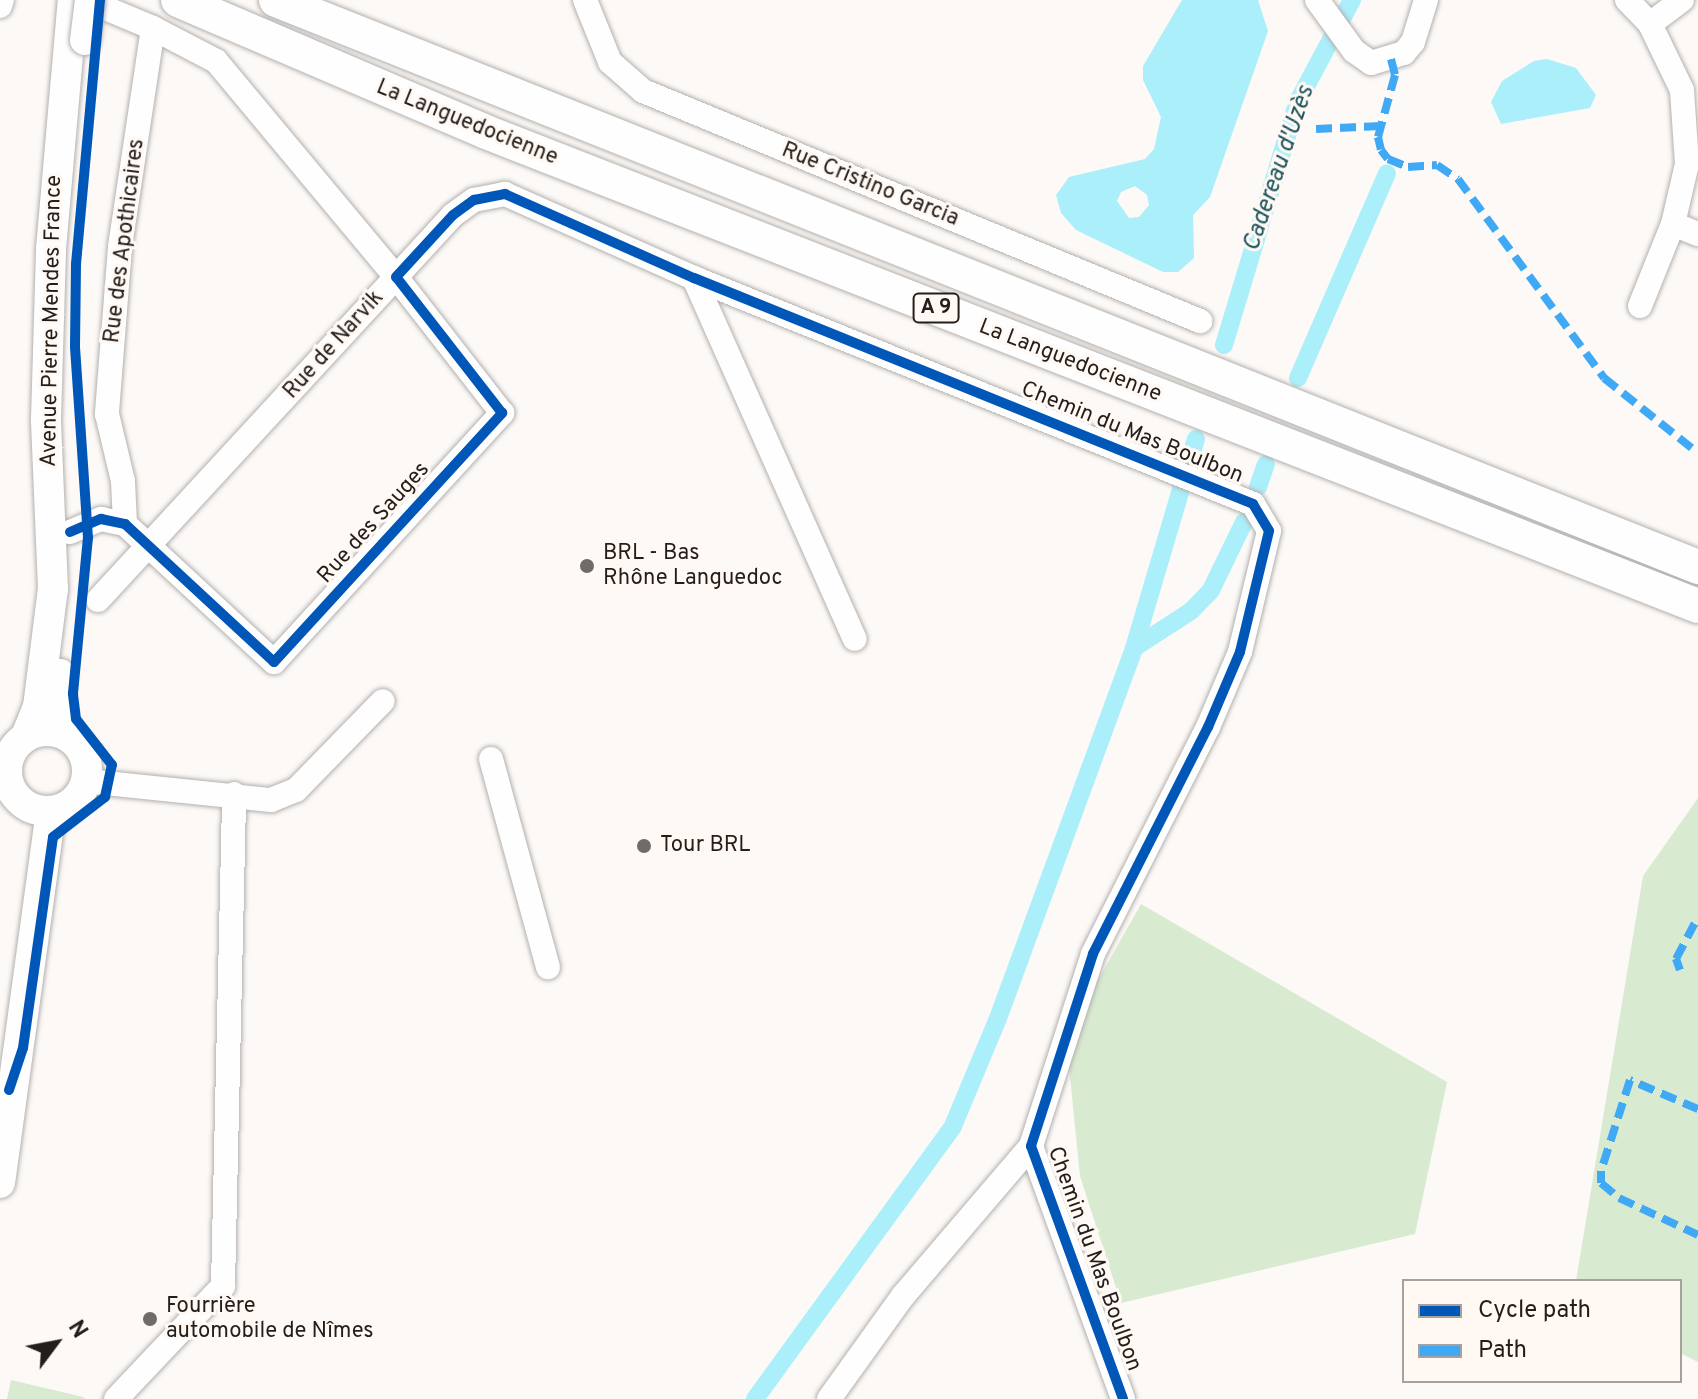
<!DOCTYPE html>
<meta charset="utf-8">
<style>
body{margin:0}
#map{position:relative;width:1698px;height:1399px;overflow:hidden;background:#fcf9f6;font-family:Overpass,sans-serif}
div>[style]{position:absolute}
[style*='--x']{left:calc(var(--x)*1px);top:calc(var(--y)*1px);width:calc(var(--w)*1px);rotate:calc(var(--a)*1deg)}
.green>*{inset:0;background:#d8ebd0}
.water>*{inset:0;background:#abeffb}
.canal>*{height:18px;margin:-9px;padding:0 9px;transform-origin:9px;border-radius:9px;background:#abeffb}
.roads{filter:drop-shadow(0 0 2px #b3b0ae) drop-shadow(0 0 2px #b3b0ae)}
.minor>*{height:24px;margin:-12px;padding:0 12px;transform-origin:12px;border-radius:12px;background:#fffefe}
.major>*{height:30px;margin:-15px;padding:0 15px;transform-origin:15px;border-radius:15px;background:#fffefe}
.major>.ring{margin:-15px;padding:0;box-sizing:content-box;background:none;border:30px solid #fffefe;border-radius:50%}
.highway>*{height:34px;margin:-17px;padding:0 17px;transform-origin:17px;border-radius:17px;background:#fffefe}
.bridges{filter:drop-shadow(0 0 2px #b3b0ae) drop-shadow(0 0 2px #b3b0ae)}
.major-bridge>*{height:30px;margin:-15px;padding:0 15px;transform-origin:15px;border-radius:15px;background:#fffefe}
.quiet>*{height:8px;margin-top:-4px;transform-origin:0;background:repeating-linear-gradient(90deg,#3fa9f5 0 16px,transparent 0 24px)}
.cycleway>*{height:10px;margin:-5px;padding:0 5px;transform-origin:5px;border-radius:5px;background:#0057b8}
.dots>*{width:22px;height:22px;translate:-50% -50%;box-sizing:border-box;border:4px solid #fff8f3;border-radius:50%}
span{translate:-50% -50%;white-space:nowrap;text-align:center;line-height:1.15;-webkit-text-stroke:6px #fff8f3;paint-order:stroke}
.shield-label span{padding:2px 6px;background:#fff8f3;border:2px solid;border-radius:6px;-webkit-text-stroke-width:0}
.shield-label{font-size:20px;color:#221e1c;font-weight:700}
.street-label{font-size:22px;color:#221e1c}
.poi-label{font-size:22px;color:#221e1c}
.left{translate:0 -50%;text-align:left}
.water-label{font-size:24px;color:#1c555f;font-style:italic}
.legend{position:absolute;left:1402px;top:1279px;width:280px;height:104px;box-sizing:border-box;background:#fff8f3;border:2px solid #a7a19d;margin:0;padding:10px 14px;list-style:none;font-size:24px;color:#221e1c}
.legend li{display:flex;align-items:center;gap:16px;height:40px}
.legend b{width:40px;border:2px solid #a7a19d}
.north{position:absolute;left:16px;top:1303px;width:80px;height:80px;-webkit-text-stroke:6px #fff8f3;paint-order:stroke;rotate:58deg;font-size:22px;font-weight:700;line-height:32px;text-align:center;color:#221e1c}
.north::after{content:'';display:block;margin:auto;width:28px;height:36px;background:#221e1c;clip-path:polygon(50% 0,100% 100%,50% 72%,0 100%)}
</style>
<div id="map">
<div class="green">
<i style="clip-path:polygon(1698px 798px,1698px 1362px,1680px 1353px,1680px 1281px,1576px 1281px,1643px 876px)"></i>
<i style="clip-path:polygon(1141px 904px,1447px 1082px,1415px 1234px,1121px 1303px,1080px 1176px,1066px 1037px)"></i>
<i style="clip-path:polygon(11px 1380px,83px 1397px,85px 1399px,7px 1399px)"></i>
</div>
<div class="water">
<i style="clip-path:polygon(evenodd,1182px 0,1258px 0,1268px 31px,1210px 197px,1193px 215px,1194px 258px,1178px 272px,1163px 272px,1076px 230px,1061px 213px,1056px 195px,1069px 177px,1145px 159px,1154px 149px,1161px 117px,1143px 80px,1143px 66px,1182px 0,1135px 186px,1147px 195px,1149px 205px,1139px 217px,1129px 218px,1117px 201px,1121px 192px,1135px 186px)"></i>
<i style="clip-path:polygon(1547px 59px,1576px 68px,1596px 95px,1590px 108px,1501px 124px,1491px 102px,1502px 81px,1534px 61px)"></i>
</div>
<div class="canal">
<i style="--x:1224;--y:345;--w:253;--a:-73.2"></i>
<i style="--x:1297;--y:103;--w:117;--a:-61.9"></i>
<i style="--x:1298;--y:378;--w:223;--a:-66.5"></i>
<i style="--x:1258;--y:487;--w:24;--a:-71"></i>
<i style="--x:1134;--y:648;--w:68;--a:-33"></i>
<i style="--x:1191;--y:611;--w:29;--a:-46"></i>
<i style="--x:1211;--y:590;--w:76;--a:-64.1"></i>
<i style="--x:755;--y:1399;--w:337;--a:-54"></i>
<i style="--x:953;--y:1126;--w:114;--a:-67.3"></i>
<i style="--x:997;--y:1021;--w:397;--a:-69.8"></i>
<i style="--x:1134;--y:648;--w:218;--a:-73.5"></i>
</div>
<div class="roads">
<div class="minor">
<i style="--x:86;--y:0;--w:73;--a:22.7"></i>
<i style="--x:153;--y:28;--w:221;--a:98.6"></i>
<i style="--x:120;--y:247;--w:168;--a:94.5"></i>
<i style="--x:107;--y:414;--w:69;--a:76.6"></i>
<i style="--x:123;--y:481;--w:43;--a:87.3"></i>
<i style="--x:585;--y:0;--w:67;--a:68"></i>
<i style="--x:610;--y:62;--w:44;--a:41.3"></i>
<i style="--x:643;--y:91;--w:603;--a:22.44"></i>
<i style="--x:1317;--y:0;--w:63;--a:54"></i>
<i style="--x:1354;--y:51;--w:21;--a:35"></i>
<i style="--x:1371;--y:63;--w:34;--a:-17"></i>
<i style="--x:1404;--y:53;--w:14;--a:-51"></i>
<i style="--x:1413;--y:42;--w:44;--a:-72.8"></i>
<i style="--x:1627;--y:0;--w:33;--a:46"></i>
<i style="--x:1650;--y:24;--w:40;--a:-37"></i>
<i style="--x:0;--y:6;--w:6;--a:-72"></i>
<i style="--x:1673;--y:224;--w:27;--a:22"></i>
<i style="--x:694;--y:278;--w:395;--a:66"></i>
<i style="--x:1640;--y:306;--w:88;--a:-68.1"></i>
<i style="--x:1673;--y:224;--w:62;--a:-76.9"></i>
<i style="--x:1687;--y:164;--w:74;--a:-93.9"></i>
<i style="--x:1682;--y:90;--w:73;--a:-115.9"></i>
<i style="--x:70;--y:532;--w:34;--a:-23"></i>
<i style="--x:101;--y:519;--w:25;--a:12"></i>
<i style="--x:125;--y:524;--w:203;--a:42.8"></i>
<i style="--x:274;--y:662;--w:338;--a:-47.5"></i>
<i style="--x:502;--y:413;--w:172;--a:-127.9"></i>
<i style="--x:396;--y:277;--w:84;--a:-47.4"></i>
<i style="--x:453;--y:215;--w:26;--a:-36"></i>
<i style="--x:474;--y:200;--w:32;--a:-11"></i>
<i style="--x:505;--y:194;--w:207;--a:24"></i>
<i style="--x:694;--y:278;--w:603;--a:22.01"></i>
<i style="--x:1253;--y:504;--w:31;--a:59"></i>
<i style="--x:1269;--y:531;--w:124;--a:103.5"></i>
<i style="--x:1240;--y:652;--w:82;--a:113.1"></i>
<i style="--x:1208;--y:727;--w:254;--a:116.9"></i>
<i style="--x:1093;--y:954;--w:202;--a:107.9"></i>
<i style="--x:1031;--y:1146;--w:269;--a:70"></i>
<i style="--x:98;--y:600;--w:439;--a:-47.3"></i>
<i style="--x:396;--y:277;--w:281;--a:-129.8"></i>
<i style="--x:216;--y:61;--w:71;--a:-152.4"></i>
<i style="--x:491;--y:759;--w:216;--a:74.7"></i>
<i style="--x:0;--y:771;--w:7;--a:0"></i>
<i style="--x:86;--y:781;--w:186;--a:5.9"></i>
<i style="--x:271;--y:800;--w:27;--a:-22"></i>
<i style="--x:296;--y:790;--w:124;--a:-45.7"></i>
<i style="--x:116;--y:1399;--w:156;--a:-46.6"></i>
<i style="--x:223;--y:1286;--w:492;--a:-88.7"></i>
<i style="--x:829;--y:1399;--w:127;--a:-54.3"></i>
<i style="--x:903;--y:1296;--w:197;--a:-49.5"></i>
</div>
<div class="major">
<i style="--x:60;--y:674;--w:35;--a:95"></i>
<i style="--x:57;--y:709;--w:27;--a:73"></i>
<i class="ring" style="left:7px;top:731px;width:50px;height:50px"></i>
<i style="--x:26;--y:736;--w:31;--a:-68"></i>
<i style="--x:38;--y:707;--w:119;--a:-82.8"></i>
<i style="--x:53;--y:589;--w:170;--a:-92.4"></i>
<i style="--x:46;--y:419;--w:170;--a:-88.3"></i>
<i style="--x:51;--y:249;--w:250;--a:-85"></i>
<i style="--x:0;--y:1183;--w:375;--a:-82.2"></i>
</div>
<div class="highway">
<i style="--x:178;--y:0;--w:335;--a:23.2"></i>
<i style="--x:486;--y:132;--w:1301;--a:21.36"></i>
<i style="--x:276;--y:0;--w:1531;--a:21.74"></i>
</div>
</div>
<div class="bridges">
<div class="major-bridge">
<i style="--x:85;--y:40;--w:40;--a:-82.9"></i>
</div>
</div>
<div class="quiet">
<i style="--x:1391;--y:59;--w:16;--a:76"></i>
<i style="--x:1395;--y:75;--w:64;--a:105.3"></i>
<i style="--x:1378;--y:137;--w:13;--a:77"></i>
<i style="--x:1381;--y:150;--w:11;--a:52"></i>
<i style="--x:1388;--y:159;--w:22;--a:22"></i>
<i style="--x:1408;--y:167;--w:29;--a:-4"></i>
<i style="--x:1437;--y:165;--w:25;--a:34"></i>
<i style="--x:1458;--y:179;--w:247;--a:53.7"></i>
<i style="--x:1604;--y:378;--w:120;--a:38.6"></i>
<i style="--x:1316;--y:129;--w:65;--a:-2.6"></i>
<i style="--x:1680;--y:970;--w:12;--a:-110"></i>
<i style="--x:1676;--y:959;--w:47;--a:-62.4"></i>
<i style="--x:1698;--y:1109;--w:74;--a:-156.9"></i>
<i style="--x:1630;--y:1080;--w:96;--a:107.7"></i>
<i style="--x:1601;--y:1171;--w:12;--a:90"></i>
<i style="--x:1601;--y:1183;--w:23;--a:40"></i>
<i style="--x:1619;--y:1198;--w:87;--a:25.1"></i>
</div>
<div class="cycleway">
<i style="--x:70;--y:532;--w:34;--a:-23"></i>
<i style="--x:101;--y:519;--w:25;--a:12"></i>
<i style="--x:125;--y:524;--w:203;--a:42.8"></i>
<i style="--x:274;--y:662;--w:338;--a:-47.5"></i>
<i style="--x:502;--y:413;--w:172;--a:-127.9"></i>
<i style="--x:396;--y:277;--w:84;--a:-47.4"></i>
<i style="--x:453;--y:215;--w:26;--a:-36"></i>
<i style="--x:474;--y:200;--w:32;--a:-11"></i>
<i style="--x:505;--y:194;--w:207;--a:24"></i>
<i style="--x:694;--y:278;--w:603;--a:22.01"></i>
<i style="--x:1253;--y:504;--w:31;--a:59"></i>
<i style="--x:1269;--y:531;--w:124;--a:103.5"></i>
<i style="--x:1240;--y:652;--w:82;--a:113.1"></i>
<i style="--x:1208;--y:727;--w:254;--a:116.9"></i>
<i style="--x:1093;--y:954;--w:202;--a:107.9"></i>
<i style="--x:1031;--y:1146;--w:269;--a:70"></i>
<i style="--x:9;--y:1090;--w:44;--a:-71.6"></i>
<i style="--x:23;--y:1048;--w:213;--a:-81.9"></i>
<i style="--x:53;--y:837;--w:66;--a:-37.6"></i>
<i style="--x:105;--y:797;--w:33;--a:-78"></i>
<i style="--x:112;--y:765;--w:58;--a:-128"></i>
<i style="--x:76;--y:719;--w:26;--a:-97"></i>
<i style="--x:73;--y:693;--w:156;--a:-84.5"></i>
<i style="--x:88;--y:538;--w:192;--a:-93.9"></i>
<i style="--x:75;--y:346;--w:82;--a:-89.3"></i>
<i style="--x:76;--y:264;--w:265;--a:-84.8"></i>
</div>
<div class="dots">
<i style="left:587px;top:566px;background:#6e6b68"></i>
<i style="left:644px;top:846px;background:#6e6b68"></i>
<i style="left:150px;top:1319px;background:#6e6b68"></i>
</div>
<div class="shield-label">
<span style="left:936px;top:308px">A 9</span>
</div>
<div class="street-label">
<span style="left:467px;top:123px;rotate:22deg">La Languedocienne</span>
<span style="left:870px;top:185px;rotate:22deg">Rue Cristino Garcia</span>
<span style="left:125px;top:241px;rotate:-83deg">Rue des Apothicaires</span>
<span style="left:52px;top:321px;rotate:-89deg">Avenue Pierre Mendes France</span>
<span style="left:334px;top:345px;rotate:-48deg">Rue de Narvik</span>
<span style="left:1070px;top:361px;rotate:21deg">La Languedocienne</span>
<span style="left:1132px;top:433px;rotate:22deg">Chemin du Mas Boulbon</span>
<span style="left:374px;top:523px;rotate:-48deg">Rue des Sauges</span>
<span style="left:1094px;top:1259px;rotate:70deg">Chemin du Mas Boulbon</span>
</div>
<div class="poi-label">
<span class="left" style="left:603px;top:566px">BRL - Bas<br>Rhône Languedoc</span>
<span class="left" style="left:660px;top:846px">Tour BRL</span>
<span class="left" style="left:166px;top:1319px">Fourrière<br>automobile de Nîmes</span>
</div>
<div class="water-label">
<span style="left:1280px;top:169px;rotate:-71deg">Cadereau d'Uzès</span>
</div>
<ul class="legend">
<li><b style="height:10px;background:#0057b8"></b>Cycle path</li>
<li><b style="height:10px;background:#3fa9f5"></b>Path</li>
</ul>
<div class="north">N</div>
</div>
